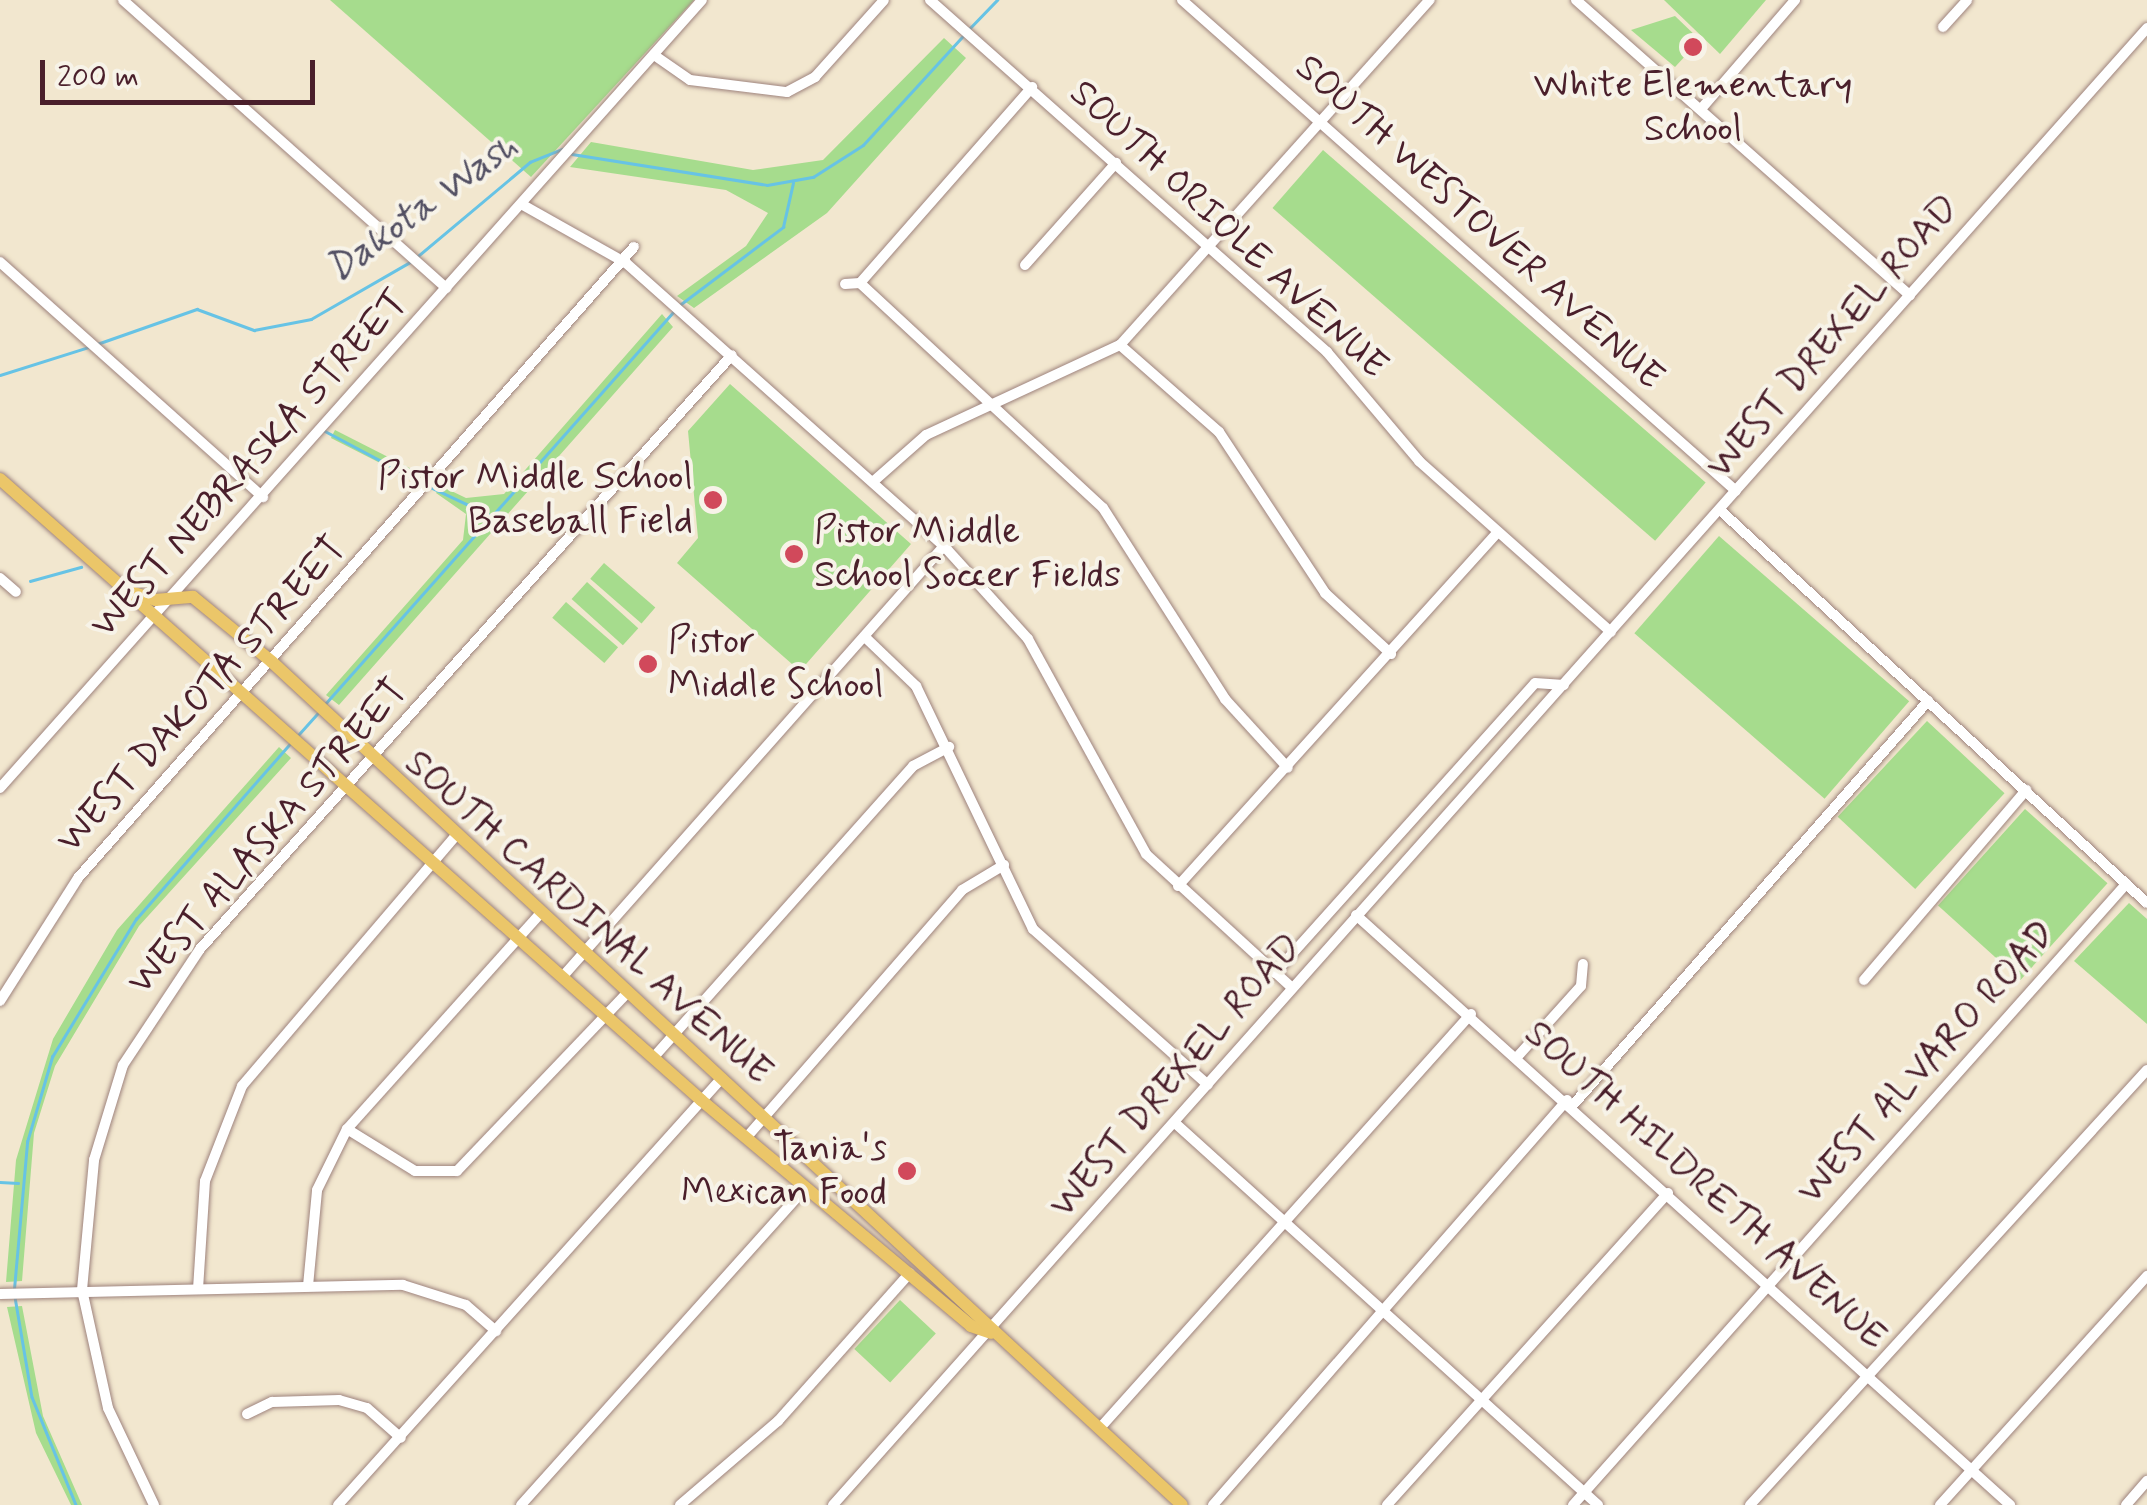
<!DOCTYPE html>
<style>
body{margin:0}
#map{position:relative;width:2147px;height:1505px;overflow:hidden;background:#f2e7cf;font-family:Mynerve,sans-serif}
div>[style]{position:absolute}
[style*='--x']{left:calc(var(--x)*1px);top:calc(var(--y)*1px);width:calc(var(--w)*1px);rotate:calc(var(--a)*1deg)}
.green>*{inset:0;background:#a6dc8d;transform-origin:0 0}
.stream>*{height:2.5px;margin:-1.25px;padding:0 1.25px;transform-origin:1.25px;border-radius:1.25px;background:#67c3e5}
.roads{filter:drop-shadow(0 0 2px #9e837d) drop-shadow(0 0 2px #9e837d)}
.minor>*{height:10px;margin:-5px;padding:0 5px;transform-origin:5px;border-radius:5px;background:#fff}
.major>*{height:12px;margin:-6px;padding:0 6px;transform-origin:6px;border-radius:6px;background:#ebc669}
.dots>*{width:28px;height:28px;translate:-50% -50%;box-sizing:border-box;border:5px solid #f7f3e8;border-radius:50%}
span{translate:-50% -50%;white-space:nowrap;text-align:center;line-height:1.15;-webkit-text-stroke:8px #f7f3e8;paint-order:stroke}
.poi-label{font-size:38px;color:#4a1f2b}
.right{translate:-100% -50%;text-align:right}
.left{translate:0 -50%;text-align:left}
.street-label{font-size:38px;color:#4a1f2b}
.water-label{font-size:40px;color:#535063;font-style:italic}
.scale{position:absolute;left:40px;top:60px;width:275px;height:45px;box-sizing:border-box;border:5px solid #4a1f2b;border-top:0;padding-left:12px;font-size:30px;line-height:35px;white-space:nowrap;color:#4a1f2b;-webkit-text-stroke:8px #f7f3e8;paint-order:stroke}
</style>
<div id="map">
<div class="green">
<i style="clip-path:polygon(330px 0,694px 0,531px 177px)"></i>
<i style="clip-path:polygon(1664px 0,1766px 0,1720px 54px)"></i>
<i style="clip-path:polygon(1675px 16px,1700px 40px,1675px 67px,1631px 30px)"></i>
<i style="clip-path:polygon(944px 38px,966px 58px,827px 213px,694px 308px,677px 296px,746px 246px,768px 213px,726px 190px,570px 167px,591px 142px,753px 170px,823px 160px)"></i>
<i style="left:1323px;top:150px;width:507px;height:77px;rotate:41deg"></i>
<i style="clip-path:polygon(662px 314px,673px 327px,339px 705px,326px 695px,463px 540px,466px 514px,436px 493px,441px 486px,466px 498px,504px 494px)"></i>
<i style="clip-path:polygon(730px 384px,911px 544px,800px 671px,677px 563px,698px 538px,688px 431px)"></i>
<i style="left:335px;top:430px;width:96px;height:9px;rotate:27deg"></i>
<i style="left:1719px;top:536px;width:252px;height:129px;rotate:41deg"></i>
<i style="left:604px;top:563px;width:68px;height:21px;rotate:41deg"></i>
<i style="left:587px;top:582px;width:69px;height:23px;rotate:42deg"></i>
<i style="left:566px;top:602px;width:69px;height:21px;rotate:41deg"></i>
<i style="left:1927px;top:721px;width:106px;height:131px;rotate:43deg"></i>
<i style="clip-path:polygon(279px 747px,291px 758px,139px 926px,55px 1066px,34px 1133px,22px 1281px,6px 1282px,16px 1160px,53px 1039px,117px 930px)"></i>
<i style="left:2025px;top:809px;width:111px;height:130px;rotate:42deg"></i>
<i style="clip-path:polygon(2129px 903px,2147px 919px,2147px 1024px,2074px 961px)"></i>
<i style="left:900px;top:1300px;width:49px;height:67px;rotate:43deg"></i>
<i style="clip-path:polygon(22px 1306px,43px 1416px,82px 1505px,71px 1505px,36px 1433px,7px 1307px)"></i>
</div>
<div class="stream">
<i style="--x:968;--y:30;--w:42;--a:-46"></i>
<i style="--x:572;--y:154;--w:197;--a:9"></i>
<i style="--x:767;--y:185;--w:47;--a:-9.9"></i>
<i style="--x:813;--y:177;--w:59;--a:-32.6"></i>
<i style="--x:863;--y:145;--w:148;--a:-47.5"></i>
<i style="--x:418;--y:256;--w:146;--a:-40"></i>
<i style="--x:530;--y:162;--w:35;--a:-22"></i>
<i style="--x:681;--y:304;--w:128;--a:-37"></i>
<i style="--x:783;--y:227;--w:45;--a:-77.2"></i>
<i style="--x:97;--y:344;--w:106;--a:-19.3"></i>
<i style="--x:197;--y:309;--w:61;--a:20.2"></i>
<i style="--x:254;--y:330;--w:58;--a:-10.9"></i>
<i style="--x:311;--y:319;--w:116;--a:-29.9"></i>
<i style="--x:0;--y:375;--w:93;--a:-17.5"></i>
<i style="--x:325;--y:431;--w:109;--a:28"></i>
<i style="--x:428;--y:486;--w:71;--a:25.1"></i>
<i style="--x:30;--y:581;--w:53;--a:-15.4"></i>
<i style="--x:325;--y:704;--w:527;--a:-48.38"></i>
<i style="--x:299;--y:734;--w:27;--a:-48"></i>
<i style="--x:0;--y:1182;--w:18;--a:3"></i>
<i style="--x:14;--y:1289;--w:148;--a:-84.9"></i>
<i style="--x:27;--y:1142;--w:89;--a:-73.6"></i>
<i style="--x:52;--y:1057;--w:162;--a:-58.7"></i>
<i style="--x:136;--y:919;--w:233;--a:-48.7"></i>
<i style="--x:15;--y:1297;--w:101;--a:80.4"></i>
<i style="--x:32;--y:1397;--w:117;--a:67.8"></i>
</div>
<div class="roads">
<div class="minor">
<i style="--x:123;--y:0;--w:433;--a:41.7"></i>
<i style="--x:930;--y:0;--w:531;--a:41.56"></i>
<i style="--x:1327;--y:352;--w:143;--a:49.8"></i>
<i style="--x:1419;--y:461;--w:257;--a:41.7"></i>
<i style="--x:1182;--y:0;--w:740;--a:41.55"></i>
<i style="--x:1576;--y:0;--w:446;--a:41.5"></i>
<i style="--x:1943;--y:27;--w:36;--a:-48"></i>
<i style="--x:654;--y:55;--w:44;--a:34.8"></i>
<i style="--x:690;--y:80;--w:98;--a:7.1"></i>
<i style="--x:787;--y:92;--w:32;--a:-28"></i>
<i style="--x:815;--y:77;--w:103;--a:-48.1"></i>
<i style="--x:1701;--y:109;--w:144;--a:-49.2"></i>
<i style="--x:523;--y:205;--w:118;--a:29.4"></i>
<i style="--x:626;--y:263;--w:426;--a:41.7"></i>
<i style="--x:944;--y:546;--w:125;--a:47.9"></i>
<i style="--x:1028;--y:639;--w:245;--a:61.2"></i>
<i style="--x:1146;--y:854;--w:198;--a:42.5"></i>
<i style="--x:0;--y:262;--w:353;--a:41.8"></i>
<i style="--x:1025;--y:265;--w:137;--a:-48.3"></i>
<i style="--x:860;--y:283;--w:331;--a:42.8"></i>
<i style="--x:1103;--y:508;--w:227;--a:57.4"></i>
<i style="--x:1225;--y:699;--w:93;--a:47.6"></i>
<i style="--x:860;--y:283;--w:261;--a:-48.7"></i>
<i style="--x:845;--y:284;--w:15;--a:-4"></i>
<i style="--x:1120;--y:345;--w:132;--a:41.3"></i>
<i style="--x:1219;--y:432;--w:193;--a:56.6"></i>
<i style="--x:1325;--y:593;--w:90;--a:42.7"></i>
<i style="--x:875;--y:480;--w:68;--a:-41.4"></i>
<i style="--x:926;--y:435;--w:214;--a:-24.9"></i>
<i style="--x:1120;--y:345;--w:464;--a:-48.1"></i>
<i style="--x:1720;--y:510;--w:580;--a:42.63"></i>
<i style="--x:0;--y:578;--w:21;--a:41"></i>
<i style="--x:865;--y:637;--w:71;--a:43.9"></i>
<i style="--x:916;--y:686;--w:270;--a:64.3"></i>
<i style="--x:1033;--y:929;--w:234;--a:41.7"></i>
<i style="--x:0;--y:788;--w:1055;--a:-48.3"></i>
<i style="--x:1178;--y:886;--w:477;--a:-47.9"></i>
<i style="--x:1356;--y:915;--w:881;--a:42.05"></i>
<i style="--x:1275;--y:973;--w:389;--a:-48.1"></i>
<i style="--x:1535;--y:683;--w:29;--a:4"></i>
<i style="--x:564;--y:975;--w:573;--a:-48.47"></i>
<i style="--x:1864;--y:980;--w:250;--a:-49.5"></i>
<i style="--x:0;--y:1001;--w:146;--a:-57.6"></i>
<i style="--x:78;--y:878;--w:841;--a:-48.62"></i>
<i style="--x:1518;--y:1056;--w:94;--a:-48"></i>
<i style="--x:1581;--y:986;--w:22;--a:-85"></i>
<i style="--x:653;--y:1058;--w:391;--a:-48.3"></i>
<i style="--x:913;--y:766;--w:41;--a:-27.8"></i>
<i style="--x:1573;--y:1105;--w:538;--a:-48.69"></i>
<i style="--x:1175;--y:1123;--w:570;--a:42.08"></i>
<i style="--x:347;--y:1129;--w:80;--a:31.7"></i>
<i style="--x:415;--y:1171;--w:42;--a:0"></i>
<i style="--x:457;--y:1171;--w:246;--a:-46.3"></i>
<i style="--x:746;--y:1138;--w:329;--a:-48.9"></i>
<i style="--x:962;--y:890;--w:49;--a:-30.8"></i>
<i style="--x:308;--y:1286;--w:96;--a:-84.6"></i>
<i style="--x:317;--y:1190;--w:68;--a:-63.8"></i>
<i style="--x:347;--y:1129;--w:289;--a:-48.1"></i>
<i style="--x:198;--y:1289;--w:108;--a:-86.3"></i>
<i style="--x:205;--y:1181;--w:102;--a:-68.7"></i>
<i style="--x:242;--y:1086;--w:328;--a:-49.5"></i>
<i style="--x:0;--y:1294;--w:403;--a:-1.3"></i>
<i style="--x:403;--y:1285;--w:66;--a:17.6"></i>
<i style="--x:466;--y:1305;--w:40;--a:41"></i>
<i style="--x:247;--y:1414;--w:28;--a:-26"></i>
<i style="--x:272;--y:1402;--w:67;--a:-1.7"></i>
<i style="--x:339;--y:1400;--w:29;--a:16"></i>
<i style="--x:367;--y:1408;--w:45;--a:41.4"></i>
<i style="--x:1100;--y:1428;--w:556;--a:-48.14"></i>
<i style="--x:154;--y:1505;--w:107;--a:-115.4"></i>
<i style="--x:108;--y:1408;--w:121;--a:-102.4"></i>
<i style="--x:82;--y:1290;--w:131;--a:-84.7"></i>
<i style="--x:94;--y:1160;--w:99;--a:-73"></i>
<i style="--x:123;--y:1065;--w:139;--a:-56.4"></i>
<i style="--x:200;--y:949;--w:797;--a:-48.15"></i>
<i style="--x:338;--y:1505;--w:574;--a:-48.04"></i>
<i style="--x:521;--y:1505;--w:426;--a:-48.1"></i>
<i style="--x:680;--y:1505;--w:129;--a:-40.6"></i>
<i style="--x:778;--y:1421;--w:198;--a:-48.3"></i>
<i style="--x:833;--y:1505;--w:1977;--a:-48.34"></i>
<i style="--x:1213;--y:1505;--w:538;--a:-48.84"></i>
<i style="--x:1387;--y:1505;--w:420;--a:-48"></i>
<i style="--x:1573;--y:1505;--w:832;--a:-48.31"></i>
<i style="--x:1750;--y:1505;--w:589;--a:-47.62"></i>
<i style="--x:1940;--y:1505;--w:309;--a:-47.9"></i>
<i style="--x:2126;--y:1505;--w:32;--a:-49"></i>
</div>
<div class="major">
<i style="--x:0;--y:479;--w:937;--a:41.54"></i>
<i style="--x:701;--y:1100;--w:352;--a:39.9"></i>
<i style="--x:971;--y:1326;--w:21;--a:19"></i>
<i style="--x:125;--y:590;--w:32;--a:18"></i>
<i style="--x:155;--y:600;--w:38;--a:-5"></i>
<i style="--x:193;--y:597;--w:102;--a:39.4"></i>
<i style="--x:272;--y:662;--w:1240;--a:42.81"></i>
</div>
</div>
<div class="dots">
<i style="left:1693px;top:47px;background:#d1495b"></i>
<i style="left:713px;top:500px;background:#d1495b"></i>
<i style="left:794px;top:554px;background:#d1495b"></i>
<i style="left:648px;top:664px;background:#d1495b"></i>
<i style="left:907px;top:1171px;background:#d1495b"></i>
</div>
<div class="poi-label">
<span style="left:1693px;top:108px">White Elementary<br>School</span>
<span class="right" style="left:693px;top:500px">Pistor Middle School<br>Baseball Field</span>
<span class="left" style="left:814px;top:554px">Pistor Middle<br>School Soccer Fields</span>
<span class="left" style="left:668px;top:664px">Pistor<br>Middle School</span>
<span class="right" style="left:887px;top:1171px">Tania's<br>Mexican Food</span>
</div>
<div class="street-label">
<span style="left:1479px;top:223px;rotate:42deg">SOUTH WESTOVER AVENUE</span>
<span style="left:1228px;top:230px;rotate:43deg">SOUTH ORIOLE AVENUE</span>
<span style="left:1833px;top:337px;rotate:-49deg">WEST DREXEL ROAD</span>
<span style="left:250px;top:464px;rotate:-48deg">WEST NEBRASKA STREET</span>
<span style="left:202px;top:695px;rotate:-48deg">WEST DAKOTA STREET</span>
<span style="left:268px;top:837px;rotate:-49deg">WEST ALASKA STREET</span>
<span style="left:588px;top:918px;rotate:42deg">SOUTH CARDINAL AVENUE</span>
<span style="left:1927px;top:1063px;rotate:-48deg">WEST ALVARO ROAD</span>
<span style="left:1176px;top:1076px;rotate:-49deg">WEST DREXEL ROAD</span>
<span style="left:1705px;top:1186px;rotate:42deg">SOUTH HILDRETH AVENUE</span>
</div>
<div class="water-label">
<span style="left:422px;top:208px;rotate:-36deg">Dakota Wash</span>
</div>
<div class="scale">200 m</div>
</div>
